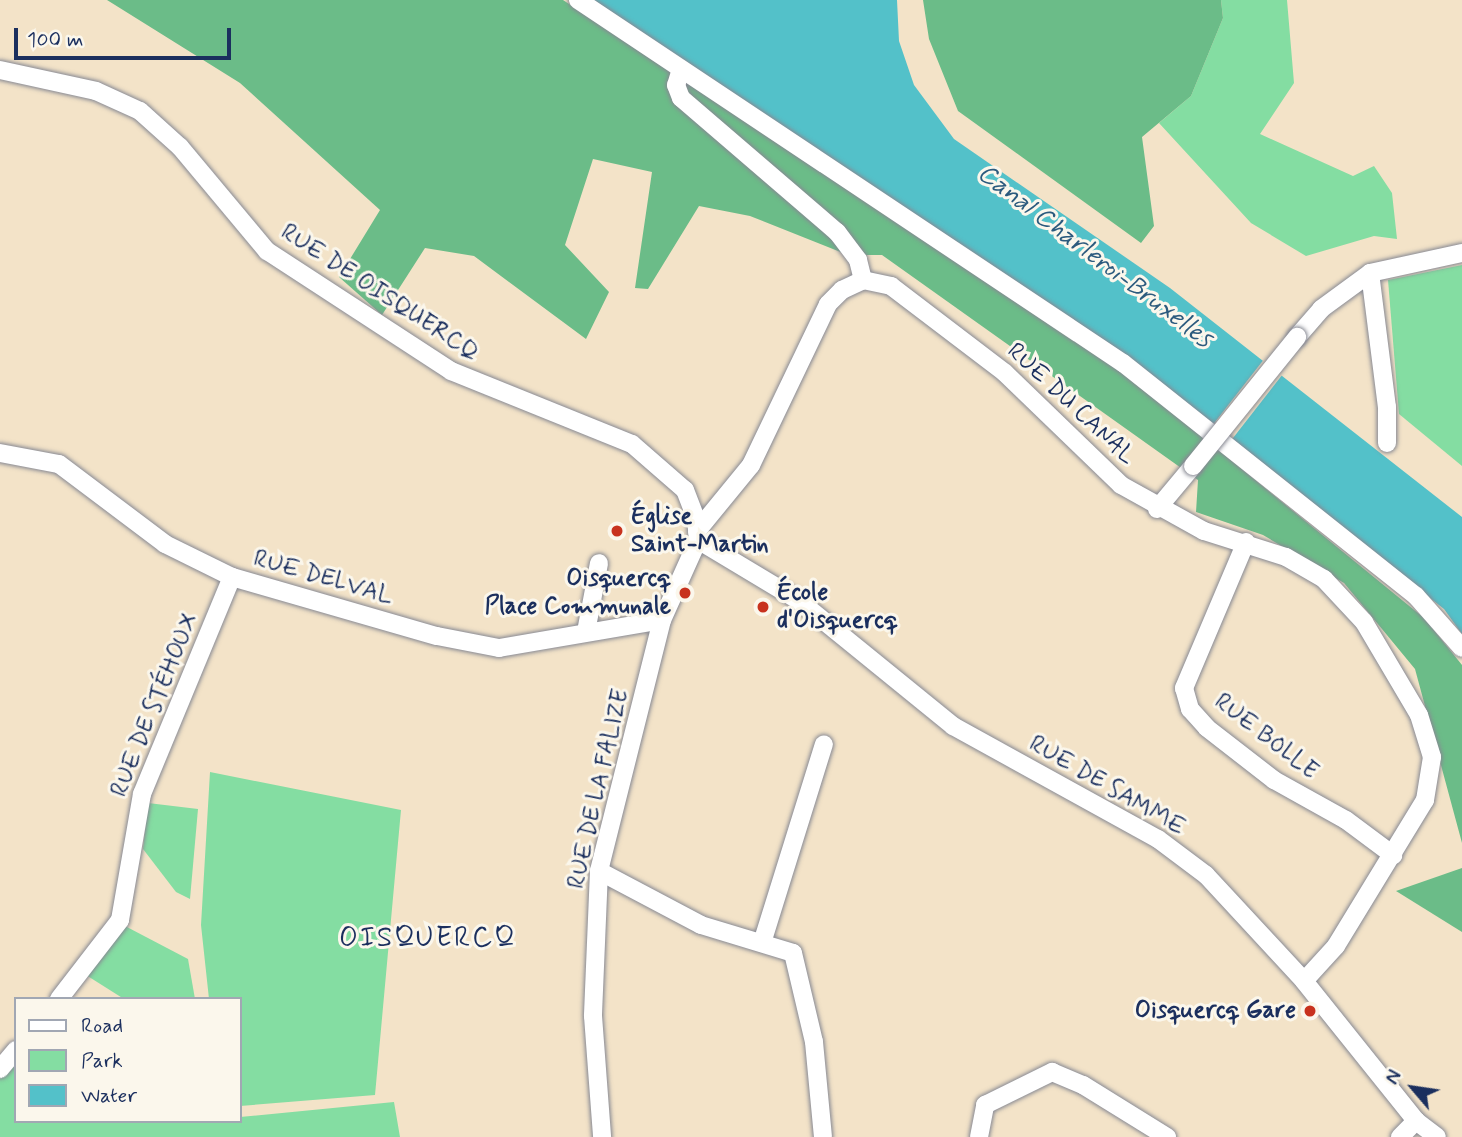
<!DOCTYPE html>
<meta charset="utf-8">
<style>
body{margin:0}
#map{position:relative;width:1462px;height:1137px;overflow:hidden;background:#f3e3c8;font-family:Mynerve,sans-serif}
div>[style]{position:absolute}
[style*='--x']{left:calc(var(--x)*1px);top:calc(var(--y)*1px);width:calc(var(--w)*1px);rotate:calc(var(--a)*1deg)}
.green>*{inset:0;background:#84dda2}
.forest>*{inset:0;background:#6bbc88}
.water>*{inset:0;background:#53c1c9}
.pier>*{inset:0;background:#f3e3c8;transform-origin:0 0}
.roads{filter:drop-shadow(0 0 2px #878993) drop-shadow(0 0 2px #878993)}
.minor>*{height:18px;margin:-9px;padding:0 9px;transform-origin:9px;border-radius:9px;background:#fff}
.bridges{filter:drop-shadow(0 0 2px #878993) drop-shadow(0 0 2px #878993)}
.minor-bridge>*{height:18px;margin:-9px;padding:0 9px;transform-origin:9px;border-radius:9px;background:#fff}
.dots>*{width:19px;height:19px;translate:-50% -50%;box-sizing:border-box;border:4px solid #fbf7ec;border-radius:50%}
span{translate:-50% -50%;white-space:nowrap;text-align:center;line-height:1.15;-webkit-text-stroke:6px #fbf7ec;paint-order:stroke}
.street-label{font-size:24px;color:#1b2f5e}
.poi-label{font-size:24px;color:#1b2f5e;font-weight:700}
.left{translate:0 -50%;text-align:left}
.right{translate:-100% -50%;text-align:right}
.water-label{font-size:26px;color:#2c5b7e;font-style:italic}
.quarter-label{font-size:28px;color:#1b2f5e;letter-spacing:2px}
.legend{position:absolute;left:14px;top:997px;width:228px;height:126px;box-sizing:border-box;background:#fbf7ec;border:2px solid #a1a7b3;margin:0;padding:9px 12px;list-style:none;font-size:21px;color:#1b2f5e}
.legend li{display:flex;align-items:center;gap:14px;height:35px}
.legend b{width:35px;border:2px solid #a1a7b3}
.north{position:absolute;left:1378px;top:1053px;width:70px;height:70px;-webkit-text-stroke:5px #fbf7ec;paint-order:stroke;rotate:299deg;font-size:19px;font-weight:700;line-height:28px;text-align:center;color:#1b2f5e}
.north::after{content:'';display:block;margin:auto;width:24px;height:32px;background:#1b2f5e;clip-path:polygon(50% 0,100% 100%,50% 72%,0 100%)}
.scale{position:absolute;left:14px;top:28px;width:217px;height:32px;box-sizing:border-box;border:4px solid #1b2f5e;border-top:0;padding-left:9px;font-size:21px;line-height:24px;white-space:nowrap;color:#1b2f5e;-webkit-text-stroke:5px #fbf7ec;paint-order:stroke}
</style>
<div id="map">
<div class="green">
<i style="clip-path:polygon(1221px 0,1287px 0,1294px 83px,1260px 134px,1353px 176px,1374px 166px,1392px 193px,1397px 239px,1374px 236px,1306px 256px,1251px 223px,1159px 123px,1191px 96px,1223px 18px)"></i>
<i style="clip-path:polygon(1462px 265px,1462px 466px,1399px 414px,1388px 280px)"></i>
<i style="clip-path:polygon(210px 772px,401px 810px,375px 1095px,240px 1106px,240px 999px,209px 999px,201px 925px)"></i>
<i style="clip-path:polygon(148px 803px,198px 809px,190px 899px,176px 892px,143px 849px)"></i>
<i style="clip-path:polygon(125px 926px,188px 959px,195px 999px,124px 999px,86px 975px)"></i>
<i style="clip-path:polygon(16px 1058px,16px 1121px,240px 1121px,240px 1117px,394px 1102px,400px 1137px,0 1137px,0 1077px)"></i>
</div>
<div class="forest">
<i style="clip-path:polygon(107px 0,563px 0,1107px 359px,1424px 618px,1462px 665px,1462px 843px,1415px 669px,1344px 583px,1263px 535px,1196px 512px,1198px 480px,882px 255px,848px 255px,750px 216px,699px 206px,648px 289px,635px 288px,652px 172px,593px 159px,565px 245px,609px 292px,586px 339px,474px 256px,425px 248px,382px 315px,339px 277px,380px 210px,240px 83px)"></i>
<i style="clip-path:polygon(923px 0,1221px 0,1223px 18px,1191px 96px,1142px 137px,1154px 226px,1141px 243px,958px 111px,929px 39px)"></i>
<i style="clip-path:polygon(1462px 868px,1462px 932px,1396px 891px)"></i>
</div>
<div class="water">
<i style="clip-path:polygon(590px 0,897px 0,899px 41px,914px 85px,954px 139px,1170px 288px,1462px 517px,1462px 634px,1444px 609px,1127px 358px)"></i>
</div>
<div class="pier">
<i style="left:1265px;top:358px;width:24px;height:89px;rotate:38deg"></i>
</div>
<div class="roads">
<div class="minor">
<i style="--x:578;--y:0;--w:655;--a:33.67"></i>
<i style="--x:1123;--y:363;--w:374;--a:38.5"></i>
<i style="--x:1416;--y:596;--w:69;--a:48.5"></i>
<i style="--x:681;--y:69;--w:17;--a:107"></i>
<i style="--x:676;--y:85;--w:14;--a:69"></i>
<i style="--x:681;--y:98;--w:206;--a:40.7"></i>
<i style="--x:837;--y:232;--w:35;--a:53"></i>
<i style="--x:858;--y:260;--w:21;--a:76"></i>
<i style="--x:0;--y:70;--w:98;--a:12.3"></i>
<i style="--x:96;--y:91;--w:48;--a:24.4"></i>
<i style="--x:140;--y:111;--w:54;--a:42"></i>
<i style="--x:180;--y:147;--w:136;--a:50.1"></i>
<i style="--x:267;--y:251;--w:220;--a:33.1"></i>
<i style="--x:451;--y:371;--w:195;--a:22"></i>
<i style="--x:632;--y:444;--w:70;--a:41"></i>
<i style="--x:685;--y:490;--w:30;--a:69"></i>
<i style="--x:696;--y:518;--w:22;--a:85"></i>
<i style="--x:698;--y:540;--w:88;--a:114.2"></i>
<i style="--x:662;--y:620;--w:259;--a:104.1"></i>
<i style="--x:599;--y:871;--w:145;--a:92.4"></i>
<i style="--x:593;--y:1016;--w:121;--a:85.7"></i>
<i style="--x:1370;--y:273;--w:135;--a:82.8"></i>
<i style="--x:1387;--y:407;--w:36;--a:90"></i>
<i style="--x:1297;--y:337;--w:37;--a:-49"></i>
<i style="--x:1321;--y:309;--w:61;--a:-36.3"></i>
<i style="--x:1370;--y:273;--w:94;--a:-12.3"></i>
<i style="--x:0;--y:453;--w:60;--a:10.6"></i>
<i style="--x:59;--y:464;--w:133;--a:37"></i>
<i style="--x:165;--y:544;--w:75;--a:26.2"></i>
<i style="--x:232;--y:577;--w:213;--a:16.1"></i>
<i style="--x:437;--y:636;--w:63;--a:11"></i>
<i style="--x:499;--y:648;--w:165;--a:-9.7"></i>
<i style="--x:1157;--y:509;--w:56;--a:-50.1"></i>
<i style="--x:697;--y:531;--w:85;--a:-50.7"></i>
<i style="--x:751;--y:465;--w:178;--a:-64.4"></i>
<i style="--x:828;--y:304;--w:20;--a:-45"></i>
<i style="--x:842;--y:290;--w:23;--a:-25"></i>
<i style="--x:863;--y:280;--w:29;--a:12"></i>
<i style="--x:891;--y:286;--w:143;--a:37.3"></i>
<i style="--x:1005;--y:373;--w:161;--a:44"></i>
<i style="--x:1121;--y:485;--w:95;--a:29"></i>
<i style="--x:1204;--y:531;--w:86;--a:17.6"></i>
<i style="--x:1286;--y:557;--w:44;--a:30.1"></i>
<i style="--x:1324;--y:579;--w:59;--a:47.1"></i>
<i style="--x:1364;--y:622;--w:108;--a:59.4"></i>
<i style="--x:1419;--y:715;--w:44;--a:72.8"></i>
<i style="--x:1432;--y:757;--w:44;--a:99.2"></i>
<i style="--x:1425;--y:800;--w:171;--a:121.4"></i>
<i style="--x:1336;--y:946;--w:47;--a:132.4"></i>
<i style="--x:698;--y:540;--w:117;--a:31"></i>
<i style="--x:798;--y:600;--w:200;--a:39.1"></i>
<i style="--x:953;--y:726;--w:234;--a:28.9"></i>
<i style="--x:1158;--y:839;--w:60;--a:36.9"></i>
<i style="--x:1206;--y:875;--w:144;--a:47.2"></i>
<i style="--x:1304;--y:981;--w:179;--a:51.3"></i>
<i style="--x:1416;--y:1121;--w:26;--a:37"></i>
<i style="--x:1246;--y:542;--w:159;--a:113"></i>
<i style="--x:1184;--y:688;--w:22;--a:74"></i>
<i style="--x:1190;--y:709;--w:25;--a:48"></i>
<i style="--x:1207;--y:728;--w:85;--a:37.8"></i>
<i style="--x:1274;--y:780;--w:82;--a:29.1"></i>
<i style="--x:1346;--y:820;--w:59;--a:36.7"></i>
<i style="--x:586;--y:632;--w:70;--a:-79.3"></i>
<i style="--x:599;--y:871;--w:115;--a:27.9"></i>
<i style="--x:701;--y:925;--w:96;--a:16.9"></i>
<i style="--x:793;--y:953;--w:91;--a:76.7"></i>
<i style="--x:814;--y:1042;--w:95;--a:84.6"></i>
<i style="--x:762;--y:943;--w:208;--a:-72.7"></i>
<i style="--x:59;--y:999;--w:100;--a:-52.3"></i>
<i style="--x:120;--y:920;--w:128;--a:-80.1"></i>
<i style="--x:142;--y:794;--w:235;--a:-67.5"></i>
<i style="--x:0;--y:1069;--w:25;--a:-50"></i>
<i style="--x:979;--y:1137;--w:33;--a:-79"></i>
<i style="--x:985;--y:1105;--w:75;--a:-26.2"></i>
<i style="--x:1052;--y:1072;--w:34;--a:23"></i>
<i style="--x:1083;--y:1085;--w:99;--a:31.8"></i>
<i style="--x:1400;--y:1137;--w:23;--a:-45"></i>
</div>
</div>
<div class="bridges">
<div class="minor-bridge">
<i style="--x:1193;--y:466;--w:166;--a:-51.1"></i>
</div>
</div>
<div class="dots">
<i style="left:617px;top:531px;background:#c8321e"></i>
<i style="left:685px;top:593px;background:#c8321e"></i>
<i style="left:763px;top:607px;background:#c8321e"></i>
<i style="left:1310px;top:1011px;background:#c8321e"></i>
</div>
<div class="street-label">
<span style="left:380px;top:293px;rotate:33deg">RUE DE OISQUERCQ</span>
<span style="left:1071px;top:404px;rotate:43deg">RUE DU CANAL</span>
<span style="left:323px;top:578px;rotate:16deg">RUE DELVAL</span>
<span style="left:155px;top:705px;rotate:-68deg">RUE DE STÉHOUX</span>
<span style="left:1266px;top:737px;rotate:38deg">RUE BOLLE</span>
<span style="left:1107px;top:786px;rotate:30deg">RUE DE SAMME</span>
<span style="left:599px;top:789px;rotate:-77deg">RUE DE LA FALIZE</span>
</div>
<div class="poi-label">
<span class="left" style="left:631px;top:531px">Église<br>Saint-Martin</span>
<span class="right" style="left:671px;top:593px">Oisquercq<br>Place Communale</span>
<span class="left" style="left:777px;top:607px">École<br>d'Oisquercq</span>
<span class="right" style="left:1296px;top:1011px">Oisquercq Gare</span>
</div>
<div class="water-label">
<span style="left:1094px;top:257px;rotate:37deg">Canal Charleroi-Bruxelles</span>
</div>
<div class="quarter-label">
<span style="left:428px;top:939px">OISQUERCQ</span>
</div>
<ul class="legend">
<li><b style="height:9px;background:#fff"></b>Road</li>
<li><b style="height:19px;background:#84dda2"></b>Park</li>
<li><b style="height:19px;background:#53c1c9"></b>Water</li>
</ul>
<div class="north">N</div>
<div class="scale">100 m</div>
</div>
